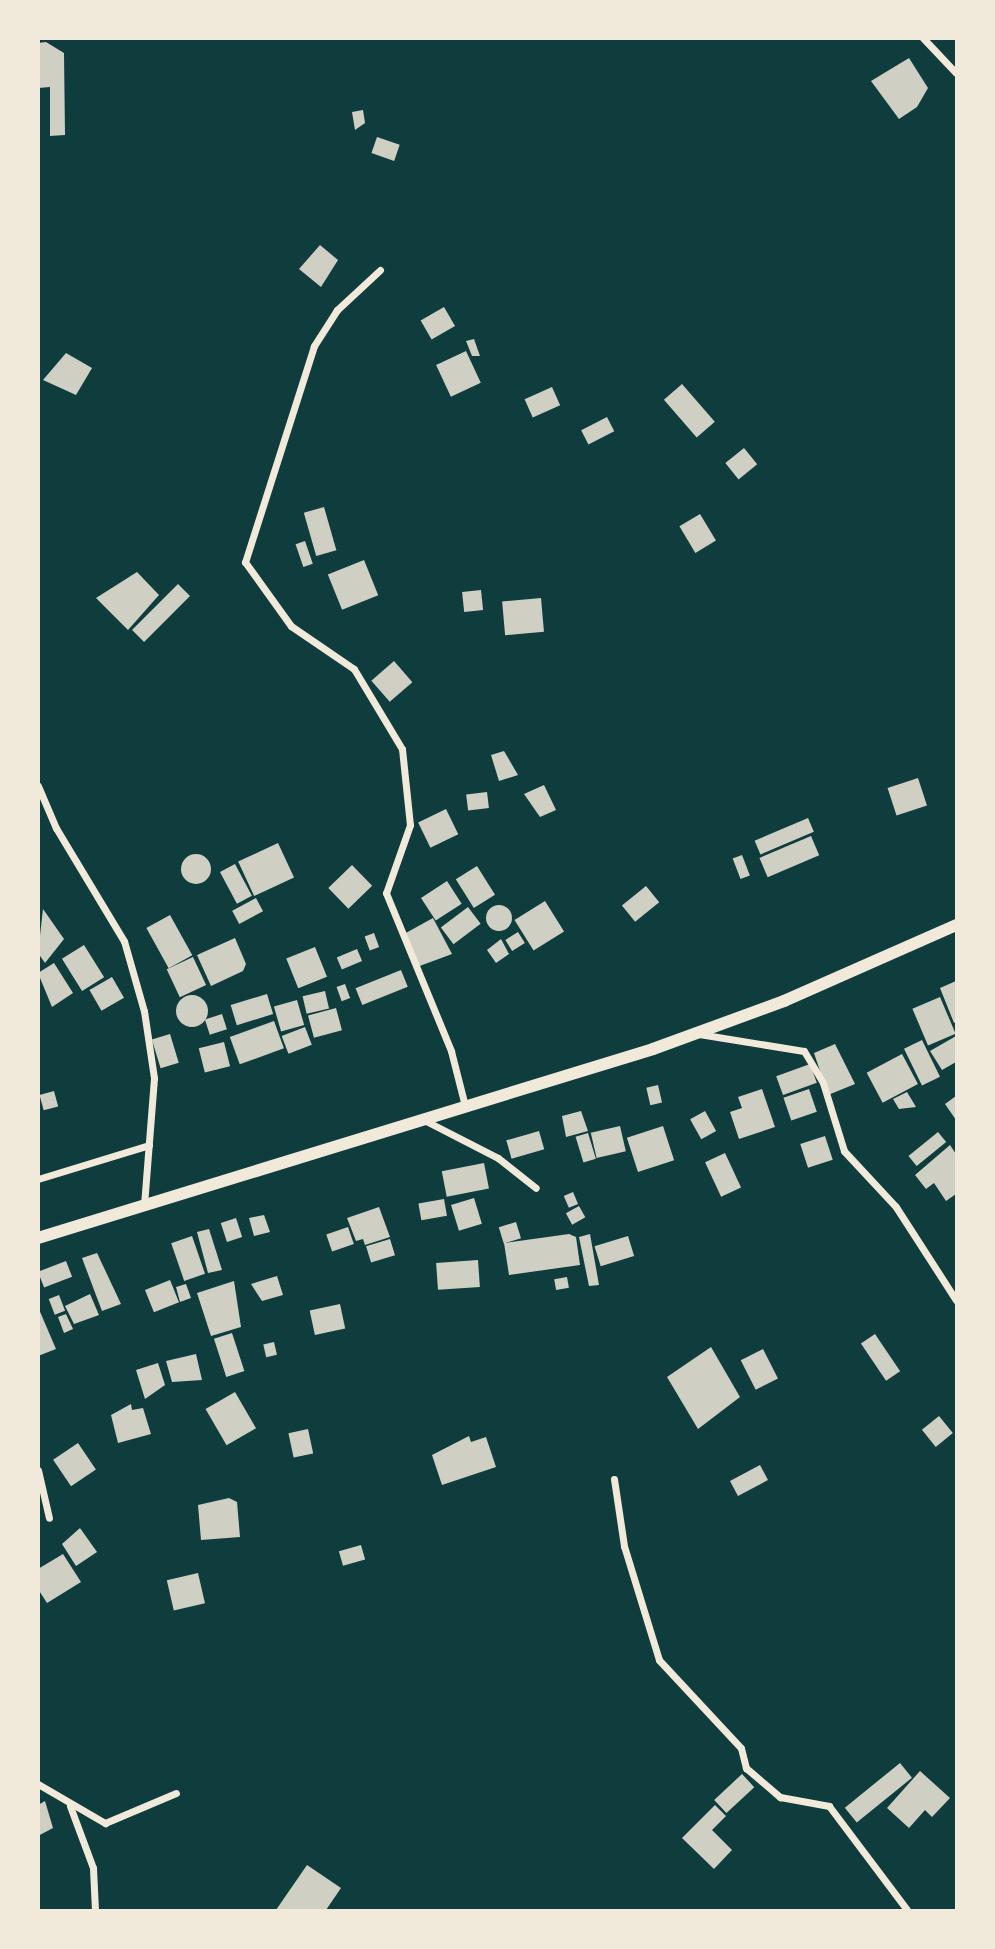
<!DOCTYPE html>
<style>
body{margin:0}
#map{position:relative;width:995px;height:1949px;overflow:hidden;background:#0f3d3e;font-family:Lato,sans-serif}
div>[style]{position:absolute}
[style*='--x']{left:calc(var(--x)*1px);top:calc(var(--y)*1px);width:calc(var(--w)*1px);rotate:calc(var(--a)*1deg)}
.building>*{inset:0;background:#cfcfc3;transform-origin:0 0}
.round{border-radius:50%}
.minor>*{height:7px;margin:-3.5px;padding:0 3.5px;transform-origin:3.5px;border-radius:3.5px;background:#f1e9da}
.trunk>*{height:12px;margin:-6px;padding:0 6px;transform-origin:6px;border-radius:6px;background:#f1e9da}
span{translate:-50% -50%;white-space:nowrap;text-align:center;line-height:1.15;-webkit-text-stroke:5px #f1e9da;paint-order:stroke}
.frame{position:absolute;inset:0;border:40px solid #f1e9da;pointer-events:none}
</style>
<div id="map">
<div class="building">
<i style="clip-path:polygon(46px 42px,64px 53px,65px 135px,50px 136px,50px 87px,38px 88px,38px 43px)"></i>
<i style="clip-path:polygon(909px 58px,928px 88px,917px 107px,899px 119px,871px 81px)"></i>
<i style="clip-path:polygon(363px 110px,365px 123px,355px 130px,352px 112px)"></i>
<i style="left:377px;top:137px;width:24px;height:17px;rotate:19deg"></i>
<i style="clip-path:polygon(320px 245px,338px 260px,321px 287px,299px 269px)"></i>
<i style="left:444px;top:307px;width:22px;height:27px;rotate:60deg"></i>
<i style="clip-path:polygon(474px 339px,480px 356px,472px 356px,466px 341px)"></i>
<i style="left:466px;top:351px;width:35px;height:33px;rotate:65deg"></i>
<i style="clip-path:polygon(66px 353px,92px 368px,76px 395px,43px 380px)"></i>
<i style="left:682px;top:384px;width:50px;height:24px;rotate:49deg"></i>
<i style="left:552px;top:387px;width:20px;height:30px;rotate:66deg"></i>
<i style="left:607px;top:417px;width:16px;height:29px;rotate:63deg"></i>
<i style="left:744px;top:448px;width:21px;height:24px;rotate:51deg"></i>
<i style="left:324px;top:507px;width:45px;height:21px;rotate:74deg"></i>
<i style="left:700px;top:514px;width:31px;height:24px;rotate:59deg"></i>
<i style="left:305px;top:541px;width:24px;height:10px;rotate:71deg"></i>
<i style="left:364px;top:560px;width:38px;height:39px;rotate:68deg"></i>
<i style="clip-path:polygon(137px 572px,159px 595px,128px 630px,96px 598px)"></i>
<i style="left:178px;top:584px;width:17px;height:65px;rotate:45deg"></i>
<i style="left:481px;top:590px;width:20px;height:19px;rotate:84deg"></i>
<i style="left:541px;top:598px;width:34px;height:39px;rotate:85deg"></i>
<i style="left:394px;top:661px;width:28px;height:30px;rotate:49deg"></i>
<i style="clip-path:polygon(504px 751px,518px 775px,499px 781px,491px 755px)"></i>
<i style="left:918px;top:778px;width:29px;height:32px;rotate:72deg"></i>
<i style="clip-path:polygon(544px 785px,556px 810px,540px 817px,524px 794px)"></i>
<i style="left:487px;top:792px;width:16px;height:21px;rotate:83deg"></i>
<i style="left:446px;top:809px;width:28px;height:31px;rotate:64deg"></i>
<i style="left:808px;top:818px;width:15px;height:58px;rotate:67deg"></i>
<i style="left:811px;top:836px;width:21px;height:56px;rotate:67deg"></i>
<i style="left:278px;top:843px;width:38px;height:44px;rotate:65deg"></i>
<i class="round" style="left:181px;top:854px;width:30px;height:30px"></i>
<i style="left:742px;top:855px;width:22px;height:10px;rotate:69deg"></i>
<i style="left:235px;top:864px;width:36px;height:17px;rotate:62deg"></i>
<i style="left:352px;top:865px;width:29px;height:33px;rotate:46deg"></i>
<i style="left:477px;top:866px;width:34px;height:25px;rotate:58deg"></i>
<i style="left:447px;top:881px;width:27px;height:31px;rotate:57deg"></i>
<i style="left:646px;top:886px;width:21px;height:31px;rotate:51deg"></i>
<i style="left:256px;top:898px;width:15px;height:27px;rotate:62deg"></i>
<i style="left:545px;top:901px;width:36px;height:36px;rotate:58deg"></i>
<i class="round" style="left:486px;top:905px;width:26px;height:26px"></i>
<i style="left:468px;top:907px;width:21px;height:34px;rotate:53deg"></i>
<i style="clip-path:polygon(43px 909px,64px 939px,45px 963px,38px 953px)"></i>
<i style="left:170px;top:915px;width:46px;height:27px;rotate:61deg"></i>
<i style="clip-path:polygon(433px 918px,452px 954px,417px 967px,404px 934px)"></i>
<i style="left:518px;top:932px;width:13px;height:15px;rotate:58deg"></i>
<i style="left:374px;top:933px;width:15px;height:10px;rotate:70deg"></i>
<i style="clip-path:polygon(235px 938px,246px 964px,243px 971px,211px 986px,197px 955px)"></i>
<i style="clip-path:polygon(501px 939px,509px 954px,496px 963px,487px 950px)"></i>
<i style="left:84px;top:945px;width:38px;height:26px;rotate:58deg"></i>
<i style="left:315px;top:947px;width:32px;height:31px;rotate:68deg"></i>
<i style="left:357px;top:949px;width:13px;height:22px;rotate:67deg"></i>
<i style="left:193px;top:957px;width:31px;height:29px;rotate:65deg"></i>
<i style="clip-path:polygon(54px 963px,73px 993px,52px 1007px,38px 973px)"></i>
<i style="left:401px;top:970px;width:18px;height:49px;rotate:68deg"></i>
<i style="left:112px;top:977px;width:24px;height:26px;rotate:60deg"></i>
<i style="clip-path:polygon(956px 981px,956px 1022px,954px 1023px,940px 988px)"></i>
<i style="left:345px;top:984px;width:15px;height:9px;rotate:70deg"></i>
<i style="left:325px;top:991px;width:18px;height:23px;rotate:77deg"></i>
<i style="left:267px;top:994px;width:21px;height:38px;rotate:73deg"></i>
<i class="round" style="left:176px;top:995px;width:32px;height:32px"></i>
<i style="left:940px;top:997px;width:40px;height:30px;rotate:67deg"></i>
<i style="left:297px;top:1000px;width:26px;height:24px;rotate:74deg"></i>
<i style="left:336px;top:1008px;width:23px;height:29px;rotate:75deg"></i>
<i style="left:222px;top:1014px;width:16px;height:18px;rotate:72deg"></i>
<i style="left:274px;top:1021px;width:29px;height:47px;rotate:70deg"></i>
<i style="left:305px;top:1027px;width:19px;height:25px;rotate:69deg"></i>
<i style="left:170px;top:1034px;width:30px;height:19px;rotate:73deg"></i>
<i style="clip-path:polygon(956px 1036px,956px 1062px,942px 1070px,930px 1051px)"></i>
<i style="left:922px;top:1040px;width:41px;height:20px;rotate:64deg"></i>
<i style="left:224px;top:1042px;width:25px;height:26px;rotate:76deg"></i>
<i style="clip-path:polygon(835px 1044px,855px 1084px,828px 1095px,814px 1053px)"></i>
<i style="left:902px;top:1054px;width:34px;height:40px;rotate:62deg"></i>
<i style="left:810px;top:1064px;width:20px;height:36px;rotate:70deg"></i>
<i style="left:658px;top:1085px;width:18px;height:12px;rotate:77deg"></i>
<i style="clip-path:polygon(762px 1089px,775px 1127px,739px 1139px,730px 1112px,742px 1108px,738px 1097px)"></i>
<i style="left:809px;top:1089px;width:24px;height:27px;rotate:71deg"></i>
<i style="left:54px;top:1091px;width:16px;height:15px;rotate:75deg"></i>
<i style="clip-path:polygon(907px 1092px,916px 1107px,899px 1109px,893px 1099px)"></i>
<i style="clip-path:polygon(956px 1096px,956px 1120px,945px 1104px)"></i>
<i style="clip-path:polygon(581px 1111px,588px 1131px,566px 1137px,562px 1116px)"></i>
<i style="left:705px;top:1111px;width:23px;height:17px;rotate:61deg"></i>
<i style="left:620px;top:1126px;width:26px;height:30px;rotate:77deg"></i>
<i style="left:663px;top:1126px;width:36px;height:38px;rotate:72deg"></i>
<i style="left:539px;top:1131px;width:19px;height:34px;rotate:74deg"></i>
<i style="left:938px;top:1132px;width:13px;height:38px;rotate:51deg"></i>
<i style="left:588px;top:1133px;width:27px;height:13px;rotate:73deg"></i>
<i style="left:825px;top:1136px;width:25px;height:26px;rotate:72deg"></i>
<i style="clip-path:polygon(950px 1145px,956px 1154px,956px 1194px,946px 1201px,934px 1183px,926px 1189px,915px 1175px)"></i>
<i style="left:725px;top:1153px;width:38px;height:22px;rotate:65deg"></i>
<i style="left:484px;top:1163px;width:26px;height:43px;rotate:79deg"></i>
<i style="left:573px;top:1192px;width:13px;height:10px;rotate:67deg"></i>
<i style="left:474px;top:1198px;width:27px;height:24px;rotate:73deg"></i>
<i style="left:444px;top:1199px;width:17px;height:26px;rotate:80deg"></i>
<i style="left:579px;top:1206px;width:13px;height:15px;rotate:61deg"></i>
<i style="clip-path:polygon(379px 1207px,390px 1237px,365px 1245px,363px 1239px,356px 1241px,347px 1218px)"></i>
<i style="clip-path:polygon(264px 1215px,270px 1232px,254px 1236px,249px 1218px)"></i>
<i style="left:236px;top:1218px;width:20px;height:16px;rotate:72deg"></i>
<i style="left:516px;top:1222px;width:17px;height:18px;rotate:73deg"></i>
<i style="left:348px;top:1227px;width:18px;height:23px;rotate:71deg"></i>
<i style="clip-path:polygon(209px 1229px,222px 1270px,208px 1273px,197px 1232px)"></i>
<i style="clip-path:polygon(569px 1234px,576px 1237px,580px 1265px,509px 1275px,504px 1243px)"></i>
<i style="clip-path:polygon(590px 1234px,599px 1285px,589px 1286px,579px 1237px)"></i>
<i style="left:192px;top:1236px;width:40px;height:22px;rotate:71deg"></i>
<i style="left:628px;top:1236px;width:21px;height:35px;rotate:73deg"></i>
<i style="left:390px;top:1239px;width:17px;height:25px;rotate:73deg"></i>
<i style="clip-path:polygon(97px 1253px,121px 1304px,102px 1311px,82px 1258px)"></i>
<i style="left:478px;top:1260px;width:27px;height:42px;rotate:86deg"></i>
<i style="left:66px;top:1261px;width:17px;height:30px;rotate:69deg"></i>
<i style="clip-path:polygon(277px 1276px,283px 1295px,262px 1301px,251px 1284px)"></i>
<i style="left:567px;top:1277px;width:11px;height:13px;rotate:80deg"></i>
<i style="left:170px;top:1280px;width:24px;height:27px;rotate:68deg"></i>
<i style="clip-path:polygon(234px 1281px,241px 1327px,211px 1336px,197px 1293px)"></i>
<i style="clip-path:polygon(186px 1284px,191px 1298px,180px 1302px,176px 1287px)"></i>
<i style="clip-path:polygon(90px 1294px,99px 1315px,74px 1324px,65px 1306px)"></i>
<i style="left:59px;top:1295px;width:17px;height:11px;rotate:69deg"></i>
<i style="left:340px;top:1304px;width:25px;height:31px;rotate:78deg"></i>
<i style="clip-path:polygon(38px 1307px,56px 1349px,38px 1356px)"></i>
<i style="clip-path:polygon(66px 1314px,73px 1329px,64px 1333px,58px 1317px)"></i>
<i style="left:232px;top:1333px;width:40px;height:19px;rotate:72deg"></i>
<i style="left:875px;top:1334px;width:45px;height:17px;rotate:56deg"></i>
<i style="left:274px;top:1342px;width:13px;height:11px;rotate:77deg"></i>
<i style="clip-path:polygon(711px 1347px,740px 1397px,698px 1429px,667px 1377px)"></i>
<i style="left:763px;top:1349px;width:33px;height:25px;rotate:63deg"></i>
<i style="clip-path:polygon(196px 1354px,202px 1380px,172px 1382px,166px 1361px)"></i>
<i style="clip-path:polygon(158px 1363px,165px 1385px,145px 1399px,136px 1370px)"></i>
<i style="left:235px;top:1392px;width:42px;height:34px;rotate:60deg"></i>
<i style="clip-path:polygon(131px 1404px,132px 1410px,143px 1408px,151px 1434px,118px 1443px,111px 1415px)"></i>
<i style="left:939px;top:1416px;width:22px;height:22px;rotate:51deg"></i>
<i style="left:308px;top:1429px;width:25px;height:20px;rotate:78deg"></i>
<i style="clip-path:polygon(469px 1436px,471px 1442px,486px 1437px,496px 1467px,442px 1485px,432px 1455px)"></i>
<i style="left:78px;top:1443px;width:32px;height:30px;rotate:56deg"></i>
<i style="left:760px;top:1465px;width:17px;height:34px;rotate:62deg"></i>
<i style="clip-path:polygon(229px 1498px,237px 1502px,240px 1537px,201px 1540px,198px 1505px)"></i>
<i style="clip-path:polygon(80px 1528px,97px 1552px,76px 1566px,62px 1544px)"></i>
<i style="left:361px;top:1545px;width:15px;height:23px;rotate:74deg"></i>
<i style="clip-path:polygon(63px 1554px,81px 1582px,47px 1603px,38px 1589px,38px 1569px)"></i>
<i style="left:198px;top:1573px;width:31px;height:32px;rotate:77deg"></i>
<i style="left:900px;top:1763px;width:19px;height:71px;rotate:51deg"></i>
<i style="clip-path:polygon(920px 1771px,950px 1798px,932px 1817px,925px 1810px,909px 1828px,887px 1808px)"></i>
<i style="left:742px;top:1774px;width:18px;height:38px;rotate:47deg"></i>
<i style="clip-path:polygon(45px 1801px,53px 1828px,38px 1836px,38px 1805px)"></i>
<i style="clip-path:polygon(715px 1805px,726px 1816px,712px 1830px,732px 1850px,714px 1869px,682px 1838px)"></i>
<i style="clip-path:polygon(307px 1865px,341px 1888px,326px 1910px,276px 1910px)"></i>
</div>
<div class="minor">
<i style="--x:923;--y:38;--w:48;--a:46.7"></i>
<i style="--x:380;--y:270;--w:59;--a:137.1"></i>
<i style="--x:337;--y:310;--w:43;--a:122.6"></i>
<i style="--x:314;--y:346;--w:227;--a:107.7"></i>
<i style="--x:245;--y:562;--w:79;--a:54.3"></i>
<i style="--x:291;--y:626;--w:76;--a:34.3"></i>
<i style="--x:354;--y:669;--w:93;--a:59"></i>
<i style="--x:402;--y:749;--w:76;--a:84"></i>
<i style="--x:410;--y:825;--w:72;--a:109.4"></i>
<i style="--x:386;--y:893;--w:171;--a:67.6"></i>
<i style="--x:451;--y:1051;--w:57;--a:75.7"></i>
<i style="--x:38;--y:786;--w:46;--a:66.8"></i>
<i style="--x:56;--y:828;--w:132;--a:59"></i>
<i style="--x:124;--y:941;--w:73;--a:74.1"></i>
<i style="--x:144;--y:1011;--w:68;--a:81.5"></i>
<i style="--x:154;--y:1078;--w:127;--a:94.5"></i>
<i style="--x:699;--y:1034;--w:106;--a:9.2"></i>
<i style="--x:804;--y:1051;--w:37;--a:59"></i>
<i style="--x:823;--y:1083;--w:71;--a:72.8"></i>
<i style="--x:844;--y:1151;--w:76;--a:47.1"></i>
<i style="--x:896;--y:1207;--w:111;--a:57.2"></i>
<i style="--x:424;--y:1120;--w:83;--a:27.2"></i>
<i style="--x:498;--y:1158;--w:48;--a:38.3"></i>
<i style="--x:38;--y:1179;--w:116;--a:-17"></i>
<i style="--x:38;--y:1470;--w:49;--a:77.1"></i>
<i style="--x:614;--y:1479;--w:68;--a:81.5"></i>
<i style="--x:624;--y:1546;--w:119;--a:72.9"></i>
<i style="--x:659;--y:1660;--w:120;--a:47"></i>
<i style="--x:741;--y:1748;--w:21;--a:76"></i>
<i style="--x:746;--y:1768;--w:45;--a:40.5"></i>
<i style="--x:780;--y:1797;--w:50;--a:10.4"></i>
<i style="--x:829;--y:1806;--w:130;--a:53.1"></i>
<i style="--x:38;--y:1784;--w:78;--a:30.2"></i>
<i style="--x:105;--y:1823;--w:77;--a:-22.9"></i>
<i style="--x:70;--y:1806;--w:66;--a:69.6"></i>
<i style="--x:93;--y:1868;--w:42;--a:87.3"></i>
</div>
<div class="trunk">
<i style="--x:38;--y:1238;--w:643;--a:-17.08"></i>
<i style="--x:653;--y:1049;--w:140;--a:-20.1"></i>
<i style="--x:784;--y:1001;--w:188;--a:-23.8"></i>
</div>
<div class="frame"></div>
</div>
